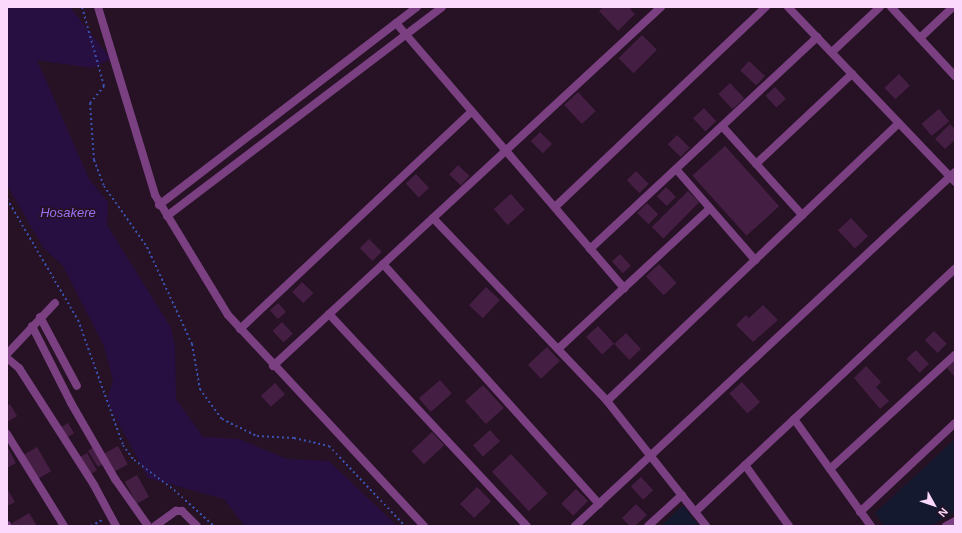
<!DOCTYPE html>
<style>
body{margin:0}
#map{position:relative;width:962px;height:533px;overflow:hidden;background:#261125;font-family:Helvetica,sans-serif}
div>[style]{position:absolute}
[style*='--x']{left:calc(var(--x)*1px);top:calc(var(--y)*1px);width:calc(var(--w)*1px);rotate:calc(var(--a)*1deg)}
.green>*{inset:0;background:#15192f}
.water>*{inset:0;background:#280f41}
.building>*{inset:0;background:#451f43;transform-origin:0 0}
.path>*{height:2px;margin-top:-1px;transform-origin:0;background:repeating-linear-gradient(90deg,#3a51af 0 2px,transparent 0 5px)}
.minor>*{height:8px;margin:-4px;padding:0 4px;transform-origin:4px;border-radius:4px;background:#7a4081}
.tertiary>*{height:8px;margin:-4px;padding:0 4px;transform-origin:4px;border-radius:4px;background:#7a4081}
span{translate:-50% -50%;white-space:nowrap;text-align:center;line-height:1.15;-webkit-text-stroke:3.5px #261125;paint-order:stroke}
.water-label{font-size:13px;color:#9a70f3;font-style:italic}
.frame{position:absolute;inset:0;border:8px solid #fbd9fc;pointer-events:none}
.north{position:absolute;left:914px;top:485px;width:40px;height:40px;-webkit-text-stroke:3px #261125;paint-order:stroke;rotate:130deg;font-size:11px;font-weight:700;line-height:16px;text-align:center;color:#fbd9fc}
.north::after{content:'';display:block;margin:auto;width:14px;height:18px;background:#fbd9fc;clip-path:polygon(50% 0,100% 100%,50% 72%,0 100%)}
</style>
<div id="map">
<div class="green">
<i style="clip-path:polygon(955px 439px,955px 513px,930px 526px,884px 526px,875px 513px)"></i>
<i style="clip-path:polygon(683px 505px,699px 526px,661px 526px)"></i>
</div>
<div class="water">
<i style="clip-path:polygon(7px 7px,70px 7px,111px 59px,92px 68px,37px 60px,89px 179px,108px 202px,107px 225px,171px 328px,175px 347px,176px 399px,203px 437px,239px 439px,287px 459px,329px 461px,397px 526px,244px 525px,224px 499px,148px 478px,107px 401px,113px 380px,104px 346px,63px 266px,43px 247px,7px 185px)"></i>
</div>
<div class="building">
<i style="clip-path:polygon(603px 7px,633px 7px,630px 9px,635px 14px,618px 31px,599px 11px)"></i>
<i style="left:642px;top:35px;width:21px;height:33px;rotate:45deg"></i>
<i style="left:749px;top:61px;width:22px;height:13px;rotate:43deg"></i>
<i style="left:899px;top:74px;width:16px;height:20px;rotate:47deg"></i>
<i style="left:730px;top:83px;width:21px;height:16px;rotate:47deg"></i>
<i style="left:775px;top:87px;width:16px;height:13px;rotate:47deg"></i>
<i style="left:578px;top:92px;width:26px;height:19px;rotate:47deg"></i>
<i style="left:704px;top:108px;width:18px;height:15px;rotate:47deg"></i>
<i style="left:939px;top:109px;width:16px;height:23px;rotate:50deg"></i>
<i style="clip-path:polygon(950px 124px,955px 129px,955px 140px,945px 149px,935px 139px)"></i>
<i style="left:540px;top:132px;width:17px;height:13px;rotate:45deg"></i>
<i style="left:677px;top:135px;width:18px;height:13px;rotate:45deg"></i>
<i style="left:725px;top:146px;width:81px;height:44px;rotate:48deg"></i>
<i style="left:458px;top:165px;width:16px;height:13px;rotate:43deg"></i>
<i style="left:636px;top:171px;width:18px;height:13px;rotate:45deg"></i>
<i style="left:416px;top:174px;width:19px;height:14px;rotate:47deg"></i>
<i style="left:666px;top:187px;width:14px;height:13px;rotate:45deg"></i>
<i style="left:688px;top:191px;width:16px;height:51px;rotate:45deg"></i>
<i style="left:511px;top:194px;width:21px;height:23px;rotate:49deg"></i>
<i style="left:647px;top:203px;width:16px;height:14px;rotate:45deg"></i>
<i style="left:851px;top:218px;width:25px;height:18px;rotate:47deg"></i>
<i style="left:369px;top:239px;width:18px;height:13px;rotate:45deg"></i>
<i style="left:620px;top:254px;width:16px;height:11px;rotate:47deg"></i>
<i style="left:659px;top:264px;width:26px;height:18px;rotate:47deg"></i>
<i style="left:302px;top:282px;width:16px;height:14px;rotate:45deg"></i>
<i style="left:486px;top:287px;width:19px;height:25px;rotate:43deg"></i>
<i style="left:278px;top:303px;width:12px;height:11px;rotate:48deg"></i>
<i style="clip-path:polygon(763px 305px,778px 320px,753px 342px,736px 325px,746px 315px,749px 318px)"></i>
<i style="left:282px;top:322px;width:16px;height:13px;rotate:47deg"></i>
<i style="left:598px;top:326px;width:24px;height:16px;rotate:48deg"></i>
<i style="left:934px;top:331px;width:18px;height:13px;rotate:45deg"></i>
<i style="left:626px;top:333px;width:22px;height:16px;rotate:47deg"></i>
<i style="left:547px;top:347px;width:19px;height:26px;rotate:47deg"></i>
<i style="left:916px;top:350px;width:19px;height:13px;rotate:47deg"></i>
<i style="clip-path:polygon(955px 360px,955px 377px,947px 368px)"></i>
<i style="clip-path:polygon(866px 366px,881px 382px,876px 387px,889px 401px,880px 409px,854px 378px)"></i>
<i style="left:440px;top:380px;width:18px;height:28px;rotate:49deg"></i>
<i style="left:742px;top:382px;width:27px;height:17px;rotate:48deg"></i>
<i style="left:275px;top:383px;width:15px;height:19px;rotate:48deg"></i>
<i style="left:483px;top:385px;width:31px;height:24px;rotate:48deg"></i>
<i style="clip-path:polygon(10px 404px,17px 416px,7px 422px,7px 406px)"></i>
<i style="left:68px;top:423px;width:12px;height:10px;rotate:59deg"></i>
<i style="left:490px;top:430px;width:15px;height:23px;rotate:48deg"></i>
<i style="left:432px;top:432px;width:18px;height:28px;rotate:47deg"></i>
<i style="left:118px;top:446px;width:21px;height:16px;rotate:62deg"></i>
<i style="left:37px;top:447px;width:28px;height:17px;rotate:60deg"></i>
<i style="clip-path:polygon(94px 447px,103px 464px,98px 467px,88px 451px)"></i>
<i style="clip-path:polygon(8px 448px,16px 463px,7px 468px,7px 449px)"></i>
<i style="left:87px;top:453px;width:20px;height:8px;rotate:60deg"></i>
<i style="left:511px;top:454px;width:54px;height:26px;rotate:47deg"></i>
<i style="left:137px;top:475px;width:25px;height:14px;rotate:61deg"></i>
<i style="left:641px;top:477px;width:18px;height:14px;rotate:47deg"></i>
<i style="left:477px;top:487px;width:20px;height:24px;rotate:45deg"></i>
<i style="clip-path:polygon(7px 488px,15px 502px,7px 506px)"></i>
<i style="left:576px;top:489px;width:17px;height:21px;rotate:45deg"></i>
<i style="clip-path:polygon(636px 504px,647px 515px,635px 526px,630px 526px,622px 518px)"></i>
<i style="clip-path:polygon(29px 513px,37px 526px,12px 526px,11px 524px)"></i>
</div>
<div class="path">
<i style="--x:82;--y:7;--w:82;--a:74.4"></i>
<i style="--x:104;--y:86;--w:22;--a:129"></i>
<i style="--x:90;--y:103;--w:57;--a:86"></i>
<i style="--x:94;--y:160;--w:28;--a:69"></i>
<i style="--x:104;--y:186;--w:75;--a:54.8"></i>
<i style="--x:147;--y:247;--w:107;--a:65.1"></i>
<i style="--x:192;--y:344;--w:46;--a:79.9"></i>
<i style="--x:200;--y:389;--w:37;--a:54"></i>
<i style="--x:222;--y:419;--w:39;--a:26"></i>
<i style="--x:257;--y:436;--w:37;--a:3"></i>
<i style="--x:294;--y:438;--w:36;--a:13"></i>
<i style="--x:329;--y:446;--w:110;--a:46.5"></i>
<i style="--x:7;--y:199;--w:140;--a:59.6"></i>
<i style="--x:78;--y:320;--w:133;--a:70.2"></i>
<i style="--x:123;--y:445;--w:19;--a:54"></i>
<i style="--x:134;--y:460;--w:50;--a:36.9"></i>
<i style="--x:174;--y:490;--w:54;--a:42"></i>
<i style="--x:91;--y:526;--w:15;--a:-28"></i>
</div>
<div class="minor">
<i style="--x:98;--y:7;--w:196;--a:73.1"></i>
<i style="--x:155;--y:195;--w:140;--a:58.7"></i>
<i style="--x:228;--y:315;--w:288;--a:47.1"></i>
<i style="--x:891;--y:7;--w:94;--a:47.2"></i>
<i style="--x:396;--y:23;--w:350;--a:49.3"></i>
<i style="--x:920;--y:38;--w:45;--a:-43.2"></i>
<i style="--x:832;--y:52;--w:66;--a:-43.2"></i>
<i style="--x:722;--y:126;--w:120;--a:48"></i>
<i style="--x:756;--y:164;--w:132;--a:-43.2"></i>
<i style="--x:676;--y:169;--w:121;--a:49"></i>
<i style="--x:555;--y:207;--w:291;--a:-43.5"></i>
<i style="--x:433;--y:218;--w:253;--a:46.4"></i>
<i style="--x:607;--y:401;--w:159;--a:51.6"></i>
<i style="--x:590;--y:249;--w:311;--a:-43"></i>
<i style="--x:383;--y:264;--w:323;--a:48"></i>
<i style="--x:329;--y:314;--w:290;--a:47"></i>
<i style="--x:40;--y:317;--w:78;--a:61.8"></i>
<i style="--x:32;--y:326;--w:86;--a:63.1"></i>
<i style="--x:71;--y:403;--w:88;--a:59.9"></i>
<i style="--x:115;--y:479;--w:57;--a:54.9"></i>
<i style="--x:240;--y:329;--w:318;--a:-43.2"></i>
<i style="--x:558;--y:349;--w:207;--a:-42.8"></i>
<i style="--x:7;--y:354;--w:70;--a:-46.7"></i>
<i style="--x:7;--y:358;--w:16;--a:40"></i>
<i style="--x:19;--y:368;--w:139;--a:57.3"></i>
<i style="--x:94;--y:485;--w:47;--a:61.8"></i>
<i style="--x:273;--y:366;--w:529;--a:-42.78"></i>
<i style="--x:607;--y:401;--w:403;--a:-43.6"></i>
<i style="--x:794;--y:419;--w:132;--a:54.3"></i>
<i style="--x:7;--y:434;--w:108;--a:58.2"></i>
<i style="--x:745;--y:465;--w:75;--a:54.2"></i>
<i style="--x:830;--y:469;--w:169;--a:-42.4"></i>
<i style="--x:695;--y:512;--w:356;--a:-43.1"></i>
<i style="--x:860;--y:512;--w:130;--a:-43.1"></i>
<i style="--x:7;--y:525;--w:1;--a:90"></i>
<i style="--x:155;--y:526;--w:26;--a:-36"></i>
<i style="--x:176;--y:511;--w:6;--a:0"></i>
<i style="--x:182;--y:511;--w:21;--a:45"></i>
<i style="--x:575;--y:526;--w:519;--a:-42.97"></i>
<i style="--x:648;--y:526;--w:46;--a:-42.4"></i>
<i style="--x:946;--y:526;--w:10;--a:-29"></i>
</div>
<div class="tertiary">
<i style="--x:788;--y:7;--w:242;--a:46.3"></i>
<i style="--x:159;--y:205;--w:325;--a:-37.5"></i>
<i style="--x:167;--y:216;--w:345;--a:-37.2"></i>
</div>
<div class="water-label">
<span style="left:68px;top:213px">Hosakere</span>
</div>
<div class="frame"></div>
<div class="north">N</div>
</div>
